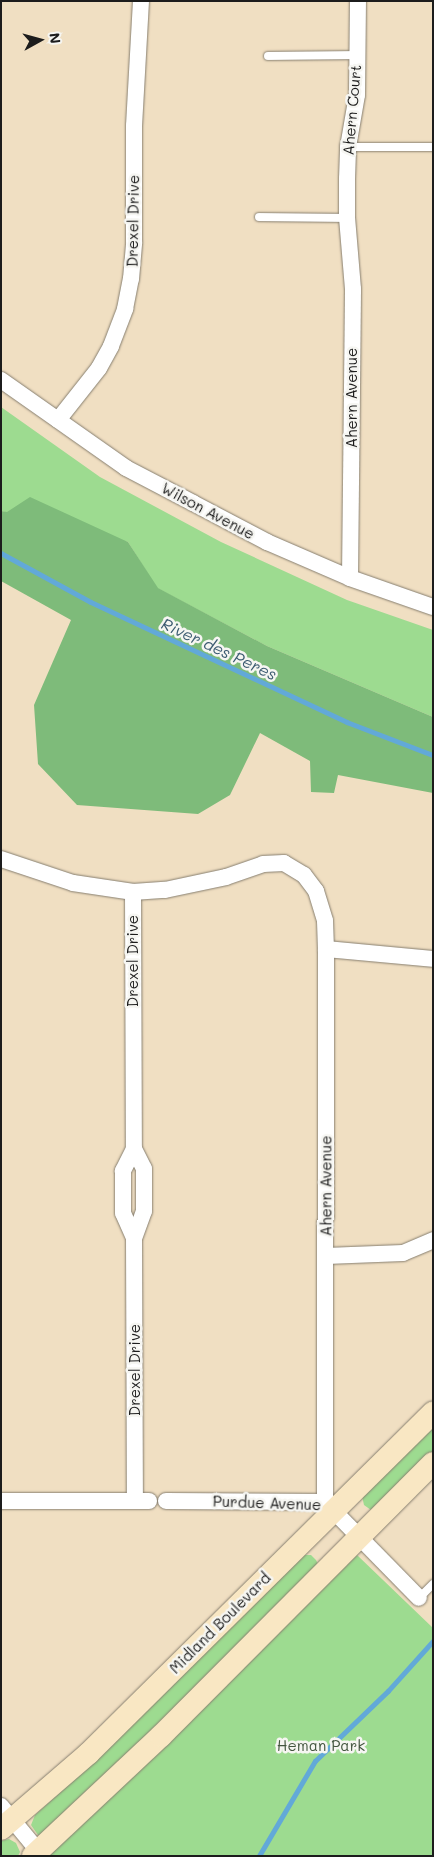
<!DOCTYPE html>
<style>
body{margin:0}
#map{position:relative;width:434px;height:1857px;overflow:hidden;background:#f0dfc2;font-family:Mali,sans-serif}
div>[style]{position:absolute}
[style*='--x']{left:calc(var(--x)*1px);top:calc(var(--y)*1px);width:calc(var(--w)*1px);rotate:calc(var(--a)*1deg)}
.green>*{inset:0;background:#9ddb90}
.forest>*{inset:0;background:#7ebb7a}
.stream>*{height:4.5px;margin:-2.25px;padding:0 2.25px;transform-origin:2.25px;border-radius:2.25px;background:#62a9d8}
.roads{filter:drop-shadow(0 0 1px #867e6f) drop-shadow(0 0 1px #867e6f)}
.service>*{height:8px;margin:-4px;padding:0 4px;transform-origin:4px;border-radius:4px;background:#fff}
.minor>*{height:16px;margin:-8px;padding:0 8px;transform-origin:8px;border-radius:8px;background:#fff}
.secondary>*{height:22px;margin:-11px;padding:0 11px;transform-origin:11px;border-radius:11px;background:#f9e7c3}
span{translate:-50% -50%;white-space:nowrap;text-align:center;line-height:1.15;-webkit-text-stroke:5px #f6f6f2;paint-order:stroke}
.street-label{font-size:15px;color:#1c1c1c}
.park-label{font-size:15px;color:#43553f}
.water-label{font-size:16px;color:#3c5b71;font-style:italic}
.frame{position:absolute;inset:0;border:2px solid #1c1c1c;pointer-events:none}
.north{position:absolute;left:15px;top:15px;width:50px;height:50px;-webkit-text-stroke:4px #f6f6f2;paint-order:stroke;rotate:83deg;font-size:14px;font-weight:700;line-height:20px;text-align:center;color:#1c1c1c}
.north::after{content:'';display:block;margin:auto;width:18px;height:22px;background:#1c1c1c;clip-path:polygon(50% 0,100% 100%,50% 72%,0 100%)}
</style>
<div id="map">
<div class="green">
<i style="clip-path:polygon(1px 407px,100px 477px,221px 542px,347px 600px,433px 630px,433px 717px,267px 646px,157px 588px,128px 542px,1px 511px)"></i>
<i style="clip-path:polygon(433px 1425px,433px 1453px,371px 1510px,364px 1505px,362px 1496px)"></i>
<i style="clip-path:polygon(304px 1555px,311px 1555px,316px 1560px,319px 1566px,44px 1836px,38px 1835px,31px 1825px,35px 1815px,95px 1761px)"></i>
<i style="clip-path:polygon(357px 1555px,433px 1628px,433px 1856px,45px 1856px,131px 1779px)"></i>
<i style="clip-path:polygon(9px 1839px,16px 1843px,20px 1852px,18px 1856px,1px 1856px,1px 1841px)"></i>
</div>
<div class="forest">
<i style="clip-path:polygon(30px 497px,128px 542px,158px 588px,267px 646px,433px 717px,433px 793px,338px 775px,334px 793px,311px 792px,310px 761px,260px 733px,230px 795px,198px 814px,77px 805px,38px 764px,34px 705px,71px 620px,1px 581px,1px 511px,7px 512px)"></i>
</div>
<div class="stream">
<i style="--x:1;--y:553;--w:102;--a:28.6"></i>
<i style="--x:91;--y:602;--w:283;--a:25.1"></i>
<i style="--x:347;--y:722;--w:92;--a:21"></i>
<i style="--x:259;--y:1856;--w:110;--a:-59.5"></i>
<i style="--x:315;--y:1761;--w:101;--a:-43.8"></i>
<i style="--x:388;--y:1691;--w:67;--a:-48"></i>
</div>
<div class="roads">
<div class="service">
<i style="--x:268;--y:56;--w:89;--a:-0.6"></i>
<i style="--x:348;--y:147;--w:85;--a:0"></i>
<i style="--x:259;--y:217;--w:88;--a:0.7"></i>
<i style="--x:419;--y:1598;--w:20;--a:-45"></i>
</div>
<div class="minor">
<i style="--x:1;--y:380;--w:153;--a:35.1"></i>
<i style="--x:126;--y:468;--w:76;--a:27.6"></i>
<i style="--x:193;--y:503;--w:84;--a:27.8"></i>
<i style="--x:267;--y:542;--w:90;--a:23.4"></i>
<i style="--x:350;--y:578;--w:88;--a:19.3"></i>
<i style="--x:58;--y:420;--w:66;--a:-51.7"></i>
<i style="--x:99;--y:368;--w:25;--a:-61"></i>
<i style="--x:111;--y:346;--w:40;--a:-69"></i>
<i style="--x:125;--y:309;--w:31;--a:-79"></i>
<i style="--x:131;--y:279;--w:37;--a:-85"></i>
<i style="--x:134;--y:242;--w:116;--a:-90"></i>
<i style="--x:134;--y:126;--w:125;--a:-86.8"></i>
<i style="--x:350;--y:578;--w:289;--a:-89.4"></i>
<i style="--x:353;--y:289;--w:71;--a:-94.8"></i>
<i style="--x:347;--y:218;--w:39;--a:-90"></i>
<i style="--x:347;--y:179;--w:32;--a:-88"></i>
<i style="--x:348;--y:147;--w:53;--a:-80.2"></i>
<i style="--x:357;--y:95;--w:94;--a:-89.4"></i>
<i style="--x:1;--y:859;--w:76;--a:18.4"></i>
<i style="--x:73;--y:883;--w:61;--a:8.5"></i>
<i style="--x:133;--y:892;--w:32;--a:-4"></i>
<i style="--x:165;--y:890;--w:62;--a:-12"></i>
<i style="--x:226;--y:877;--w:39;--a:-19"></i>
<i style="--x:263;--y:864;--w:21;--a:-3"></i>
<i style="--x:284;--y:863;--w:23;--a:31"></i>
<i style="--x:304;--y:875;--w:20;--a:53"></i>
<i style="--x:316;--y:891;--w:31;--a:73"></i>
<i style="--x:325;--y:921;--w:28;--a:88"></i>
<i style="--x:326;--y:949;--w:553;--a:90.1"></i>
<i style="--x:133;--y:892;--w:257;--a:89.8"></i>
<i style="--x:134;--y:1149;--w:22;--a:63"></i>
<i style="--x:144;--y:1169;--w:42;--a:90"></i>
<i style="--x:144;--y:1211;--w:29;--a:110"></i>
<i style="--x:134;--y:1238;--w:263;--a:89.8"></i>
<i style="--x:326;--y:949;--w:107;--a:5.3"></i>
<i style="--x:134;--y:1149;--w:25;--a:117"></i>
<i style="--x:123;--y:1171;--w:42;--a:90"></i>
<i style="--x:123;--y:1213;--w:27;--a:66"></i>
<i style="--x:326;--y:1256;--w:77;--a:-2.2"></i>
<i style="--x:403;--y:1253;--w:33;--a:-23"></i>
<i style="--x:1;--y:1501;--w:148;--a:0"></i>
<i style="--x:166;--y:1501;--w:159;--a:0.4"></i>
<i style="--x:325;--y:1502;--w:134;--a:45.6"></i>
<i style="--x:1;--y:1806;--w:60;--a:50.4"></i>
</div>
<div class="secondary">
<i style="--x:1;--y:1829;--w:116;--a:-40.8"></i>
<i style="--x:89;--y:1753;--w:484;--a:-44.7"></i>
<i style="--x:33;--y:1856;--w:175;--a:-43.2"></i>
<i style="--x:161;--y:1736;--w:385;--a:-45.1"></i>
</div>
</div>
<div class="street-label">
<span style="left:352px;top:110px;rotate:-85deg">Ahern Court</span>
<span style="left:133px;top:221px;rotate:-89deg">Drexel Drive</span>
<span style="left:352px;top:398px;rotate:-90deg">Ahern Avenue</span>
<span style="left:208px;top:511px;rotate:28deg">Wilson Avenue</span>
<span style="left:133px;top:961px;rotate:-90deg">Drexel Drive</span>
<span style="left:326px;top:1186px;rotate:-90deg">Ahern Avenue</span>
<span style="left:135px;top:1370px;rotate:-90deg">Drexel Drive</span>
<span style="left:267px;top:1503px;rotate:2deg">Purdue Avenue</span>
<span style="left:220px;top:1623px;rotate:-45deg">Midland Boulevard</span>
</div>
<div class="park-label">
<span style="left:321px;top:1746px">Heman Park</span>
</div>
<div class="water-label">
<span style="left:219px;top:649px;rotate:25deg">River des Peres</span>
</div>
<div class="frame"></div>
<div class="north">N</div>
</div>
